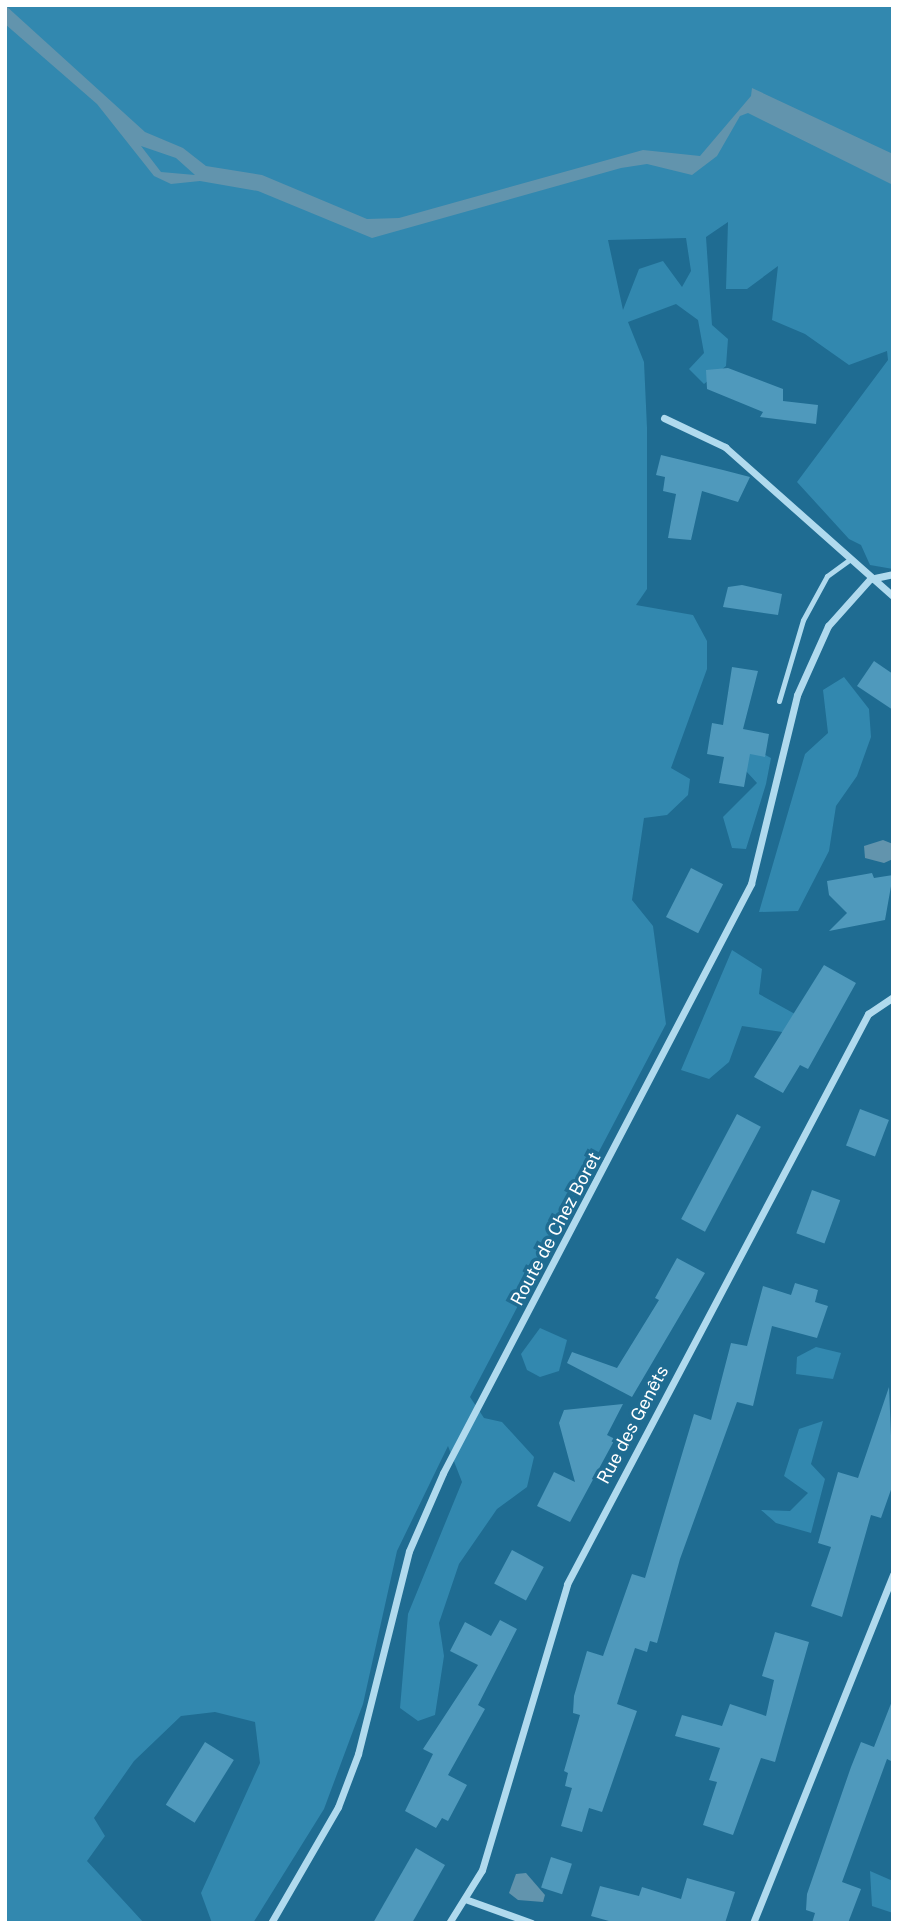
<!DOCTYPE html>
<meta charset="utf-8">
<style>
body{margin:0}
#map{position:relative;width:898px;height:1928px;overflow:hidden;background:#1f6c92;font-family:"Public Sans",sans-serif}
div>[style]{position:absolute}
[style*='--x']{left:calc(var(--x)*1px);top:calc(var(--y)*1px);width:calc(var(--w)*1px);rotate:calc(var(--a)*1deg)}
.green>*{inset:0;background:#3288af}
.water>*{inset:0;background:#6294ad}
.building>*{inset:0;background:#4f99bc;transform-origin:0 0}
.service>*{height:5px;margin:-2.5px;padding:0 2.5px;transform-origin:2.5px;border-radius:2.5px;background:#b0daee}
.minor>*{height:7px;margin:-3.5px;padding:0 3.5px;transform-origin:3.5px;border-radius:3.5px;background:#b0daee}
span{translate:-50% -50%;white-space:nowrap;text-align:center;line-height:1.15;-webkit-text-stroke:7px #1f6c92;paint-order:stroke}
.street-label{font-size:18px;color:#fff}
.frame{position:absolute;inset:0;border:7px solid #fff;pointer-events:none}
</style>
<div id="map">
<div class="green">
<i style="clip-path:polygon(evenodd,5px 5px,893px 5px,893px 569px,870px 565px,861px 545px,849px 539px,797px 482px,888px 360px,887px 351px,849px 365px,805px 334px,772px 320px,778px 266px,747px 289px,726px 289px,728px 222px,706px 237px,712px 325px,728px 339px,726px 366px,704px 384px,689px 369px,704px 353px,698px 320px,676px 304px,628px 322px,644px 362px,647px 428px,647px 589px,636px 605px,693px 615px,707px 641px,707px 669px,671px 768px,690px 779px,688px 795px,667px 815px,644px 818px,632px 900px,653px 926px,666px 1024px,470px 1397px,484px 1418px,502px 1422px,534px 1457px,527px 1487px,497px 1509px,459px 1564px,439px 1623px,444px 1656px,435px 1715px,418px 1721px,400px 1708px,408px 1614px,462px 1482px,448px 1446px,397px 1551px,363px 1704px,324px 1809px,253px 1923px,212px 1923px,201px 1893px,260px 1763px,255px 1722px,215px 1712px,181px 1716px,134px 1761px,94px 1818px,105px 1836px,87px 1861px,144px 1923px,5px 1923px,5px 5px,686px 238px,691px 271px,682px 287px,663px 261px,639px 269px,623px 310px,608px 240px,686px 238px)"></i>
<i style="clip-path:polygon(844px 677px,869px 709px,871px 737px,857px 776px,836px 806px,829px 851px,798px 911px,759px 912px,805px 754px,828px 733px,823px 690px)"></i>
<i style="clip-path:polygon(754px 749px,771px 758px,766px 784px,746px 849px,732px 848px,723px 817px,757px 783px,735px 759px)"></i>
<i style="clip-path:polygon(732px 950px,762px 969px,759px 994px,804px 1019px,789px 1033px,742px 1026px,729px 1062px,709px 1079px,681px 1070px)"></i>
<i style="clip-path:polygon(540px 1328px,567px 1340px,559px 1371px,540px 1377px,527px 1370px,521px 1354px)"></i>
<i style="clip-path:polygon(816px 1347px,841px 1353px,833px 1379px,796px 1374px,797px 1357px)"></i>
<i style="clip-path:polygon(823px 1421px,811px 1464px,825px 1479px,811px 1533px,776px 1523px,761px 1510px,790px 1511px,808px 1493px,784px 1476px,799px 1429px)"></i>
<i style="clip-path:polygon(870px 1871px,893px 1881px,893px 1913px,872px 1906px)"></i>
</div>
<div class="water">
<i style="clip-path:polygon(evenodd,5px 5px,145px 132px,183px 148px,206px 166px,262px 175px,367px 219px,399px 218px,643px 150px,700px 156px,751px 96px,752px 88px,893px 154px,893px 185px,748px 113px,740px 116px,717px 156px,692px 175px,647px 164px,621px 168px,372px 238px,258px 191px,200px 181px,171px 184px,154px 176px,97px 104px,5px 24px,5px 5px,141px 146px,176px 158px,195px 175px,161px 172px,141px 146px)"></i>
<i style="clip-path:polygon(883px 840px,893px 844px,893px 859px,884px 863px,865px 858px,864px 846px)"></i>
<i style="clip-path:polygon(526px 1873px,545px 1895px,543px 1902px,518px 1900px,509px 1893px,516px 1874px)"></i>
</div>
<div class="building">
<i style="clip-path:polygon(728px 368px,783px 389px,783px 401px,818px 405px,816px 424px,760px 417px,763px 412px,707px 389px,706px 370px)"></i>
<i style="clip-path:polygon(661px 455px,723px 470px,750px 477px,738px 502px,702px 491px,691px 540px,668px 538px,676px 494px,663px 491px,665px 477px,656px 475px)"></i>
<i style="clip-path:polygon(742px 585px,782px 594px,778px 615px,723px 607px,728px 587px)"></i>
<i style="clip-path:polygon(874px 661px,893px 674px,893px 710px,857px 686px)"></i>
<i style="clip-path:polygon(732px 667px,758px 671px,743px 729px,769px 734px,765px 757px,750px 754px,744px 787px,719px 783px,724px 757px,707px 754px,712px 723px,723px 725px)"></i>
<i style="left:691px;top:868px;width:36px;height:55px;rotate:27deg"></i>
<i style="clip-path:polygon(872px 873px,874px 878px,893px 875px,885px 920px,829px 931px,847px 913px,829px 895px,827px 881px)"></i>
<i style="clip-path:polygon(824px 965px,856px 983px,808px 1069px,800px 1065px,783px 1093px,754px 1077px)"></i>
<i style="left:860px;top:1109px;width:31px;height:39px;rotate:21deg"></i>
<i style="left:737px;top:1114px;width:27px;height:119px;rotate:28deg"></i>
<i style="left:812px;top:1190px;width:30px;height:46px;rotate:20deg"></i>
<i style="clip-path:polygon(677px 1258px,705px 1273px,632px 1397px,567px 1363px,572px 1352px,617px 1368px,659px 1300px,655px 1298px)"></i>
<i style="clip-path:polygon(795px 1283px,818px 1290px,815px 1302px,828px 1306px,817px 1338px,772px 1326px,753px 1406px,737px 1402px,680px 1559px,657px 1643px,650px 1641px,647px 1652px,635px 1648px,617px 1704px,637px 1711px,602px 1812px,589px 1808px,582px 1832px,561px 1826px,572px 1788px,565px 1786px,568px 1773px,564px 1771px,580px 1715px,573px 1713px,574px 1696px,587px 1651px,603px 1656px,632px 1574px,645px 1578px,694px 1414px,711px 1420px,731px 1343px,747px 1346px,763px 1286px,791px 1295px)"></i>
<i style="clip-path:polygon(889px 1387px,893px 1484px,881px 1518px,871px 1515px,842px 1617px,811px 1606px,831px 1547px,818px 1543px,838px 1472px,858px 1478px)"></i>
<i style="clip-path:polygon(623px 1404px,607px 1435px,615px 1439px,570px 1522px,537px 1506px,554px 1472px,575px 1482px,559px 1423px,564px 1410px)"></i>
<i style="left:512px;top:1550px;width:36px;height:38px;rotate:28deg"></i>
<i style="clip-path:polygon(500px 1620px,517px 1629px,478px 1705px,485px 1709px,448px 1775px,467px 1785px,448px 1821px,442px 1818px,436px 1828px,405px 1811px,433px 1754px,423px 1749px,478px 1665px,450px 1651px,465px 1622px,491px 1636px)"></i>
<i style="clip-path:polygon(775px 1632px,809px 1642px,775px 1762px,761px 1758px,733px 1835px,703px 1825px,717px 1782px,709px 1780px,720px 1748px,675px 1736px,682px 1715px,722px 1726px,730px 1704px,766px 1716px,774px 1680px,762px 1676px)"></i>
<i style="clip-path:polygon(892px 1701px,893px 1762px,887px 1759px,842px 1882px,861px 1889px,848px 1923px,812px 1923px,815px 1913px,806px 1910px,807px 1894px,851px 1767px,861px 1742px,874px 1747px)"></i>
<i style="left:205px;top:1742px;width:34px;height:74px;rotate:32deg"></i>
<i style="clip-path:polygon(416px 1848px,445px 1865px,412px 1923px,373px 1923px)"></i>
<i style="left:551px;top:1857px;width:22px;height:32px;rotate:18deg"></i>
<i style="clip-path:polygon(687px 1878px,735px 1892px,725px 1923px,616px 1923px,591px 1916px,600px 1886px,639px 1896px,642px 1887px,681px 1899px)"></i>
</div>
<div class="service">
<i style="--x:779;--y:701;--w:84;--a:-73.5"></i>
<i style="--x:803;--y:620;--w:50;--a:-61.4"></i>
<i style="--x:827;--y:576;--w:27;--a:-36"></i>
</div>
<div class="minor">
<i style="--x:664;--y:418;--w:68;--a:25.4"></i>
<i style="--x:725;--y:447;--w:225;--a:41.6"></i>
<i style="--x:465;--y:1899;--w:71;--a:19.7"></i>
<i style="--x:271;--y:1923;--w:134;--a:-60"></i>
<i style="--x:338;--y:1807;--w:57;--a:-69.3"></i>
<i style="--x:358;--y:1754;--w:209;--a:-75.9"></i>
<i style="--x:409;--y:1551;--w:85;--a:-66.4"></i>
<i style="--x:443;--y:1473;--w:665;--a:-62.39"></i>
<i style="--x:751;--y:884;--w:195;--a:-76.3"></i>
<i style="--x:797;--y:695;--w:76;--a:-65.8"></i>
<i style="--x:828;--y:626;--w:63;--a:-48.2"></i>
<i style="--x:870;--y:579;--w:24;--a:-12"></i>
<i style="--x:449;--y:1923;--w:62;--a:-58.1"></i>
<i style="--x:482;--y:1870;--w:298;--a:-73.4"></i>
<i style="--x:567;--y:1584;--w:645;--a:-62.16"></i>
<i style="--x:868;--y:1014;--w:30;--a:-34"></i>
<i style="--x:753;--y:1923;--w:376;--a:-68.1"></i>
</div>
<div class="street-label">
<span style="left:556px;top:1229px;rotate:-62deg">Route de Chez Boret</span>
<span style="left:633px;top:1425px;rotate:-62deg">Rue des Genêts</span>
</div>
<div class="frame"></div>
</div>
